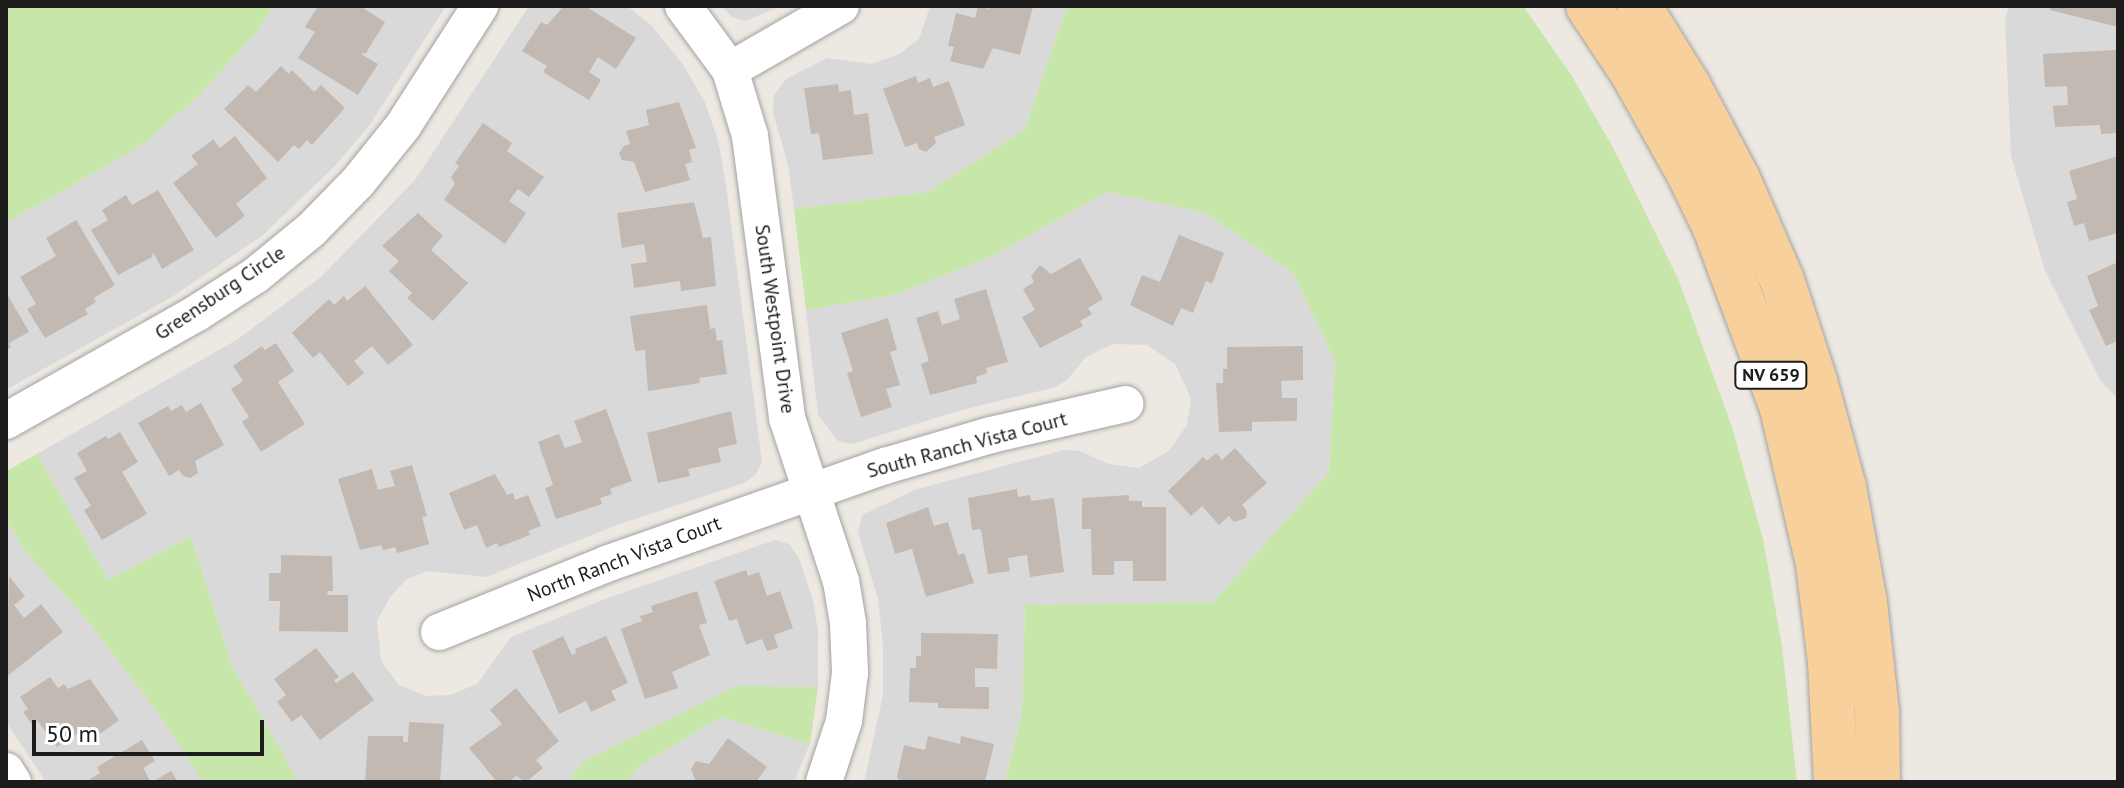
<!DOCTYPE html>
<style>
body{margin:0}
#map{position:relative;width:2124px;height:788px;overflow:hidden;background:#ede9e2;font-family:"PT Sans",sans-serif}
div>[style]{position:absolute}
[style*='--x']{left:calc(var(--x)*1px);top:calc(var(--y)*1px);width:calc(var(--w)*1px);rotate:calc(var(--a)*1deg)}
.residential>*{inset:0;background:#dad9d9}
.grass>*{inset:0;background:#c7e6a9}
.building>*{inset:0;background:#c1b9b2}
.roads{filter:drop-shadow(0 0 2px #a3a3a3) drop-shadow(0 0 2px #a3a3a3)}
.minor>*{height:36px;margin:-18px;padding:0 18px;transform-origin:18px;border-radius:18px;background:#fff}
.primary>*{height:44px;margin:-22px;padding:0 22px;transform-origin:22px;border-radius:22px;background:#f7d09c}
span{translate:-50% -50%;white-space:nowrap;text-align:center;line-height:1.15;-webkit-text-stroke:6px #fff;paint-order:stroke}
.shield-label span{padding:2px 6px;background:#fff;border:2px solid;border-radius:6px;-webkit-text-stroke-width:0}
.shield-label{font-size:18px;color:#1c1c1c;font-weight:700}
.street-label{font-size:20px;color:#1c1c1c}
.frame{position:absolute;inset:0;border:8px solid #1c1c1c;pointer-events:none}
.scale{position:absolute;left:32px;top:720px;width:232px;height:36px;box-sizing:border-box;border:4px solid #1c1c1c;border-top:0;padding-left:10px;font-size:24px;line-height:28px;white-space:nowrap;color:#1c1c1c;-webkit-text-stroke:6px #fff;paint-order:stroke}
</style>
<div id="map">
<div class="residential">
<i style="clip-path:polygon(273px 6px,446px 6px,369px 126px,335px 166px,263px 235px,172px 297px,6px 390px,6px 223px,141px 146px,202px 93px,258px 30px)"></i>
<i style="clip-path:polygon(529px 6px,627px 6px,651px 25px,682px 63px,705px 102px,718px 140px,726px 185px,762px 462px,756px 474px,744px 483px,617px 525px,486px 577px,428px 571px,407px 579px,390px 597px,377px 621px,381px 661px,399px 685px,426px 696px,450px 695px,477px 684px,511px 637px,605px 599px,775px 540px,789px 544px,799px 558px,814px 604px,818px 631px,818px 687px,736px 687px,584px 761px,567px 782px,299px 782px,232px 666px,191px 536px,108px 580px,37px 454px,238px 339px,321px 277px,415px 180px)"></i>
<i style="clip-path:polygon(721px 6px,781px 6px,745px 21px,732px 17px)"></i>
<i style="clip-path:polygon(930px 6px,1067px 6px,1025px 129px,928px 192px,794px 209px,788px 165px,773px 112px,774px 95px,786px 79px,827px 58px,871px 64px,899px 54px,919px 39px)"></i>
<i style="clip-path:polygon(2009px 6px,2118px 6px,2118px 399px,2100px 380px,2045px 271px,2011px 156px,2005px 20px)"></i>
<i style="clip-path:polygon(1107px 192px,1206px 213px,1293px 273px,1335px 361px,1329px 472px,1213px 602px,1025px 605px,1022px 711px,1005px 782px,864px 782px,883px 695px,883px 646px,878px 599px,858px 532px,862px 515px,917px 489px,1064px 450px,1080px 451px,1109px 464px,1139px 468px,1169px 451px,1187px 425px,1191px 398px,1175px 364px,1147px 345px,1113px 344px,1086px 357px,1067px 380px,1056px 387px,958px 411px,852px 444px,838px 441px,818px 415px,806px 310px,894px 295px,990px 257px)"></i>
<i style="clip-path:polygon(6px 519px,24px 550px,86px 619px,160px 716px,203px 782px,46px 782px,6px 722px)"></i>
<i style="clip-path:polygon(720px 717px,810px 744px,794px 782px,626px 782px,640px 766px)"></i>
</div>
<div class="grass">
<i style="clip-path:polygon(6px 6px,273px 6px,258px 30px,202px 93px,141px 146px,6px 223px)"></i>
<i style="clip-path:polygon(1067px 6px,1523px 6px,1570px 73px,1615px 151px,1679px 281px,1732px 427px,1763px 539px,1782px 646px,1797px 782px,1005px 782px,1022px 711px,1025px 605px,1213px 602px,1329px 472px,1335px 361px,1293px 273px,1206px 213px,1107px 192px,990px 257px,894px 295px,806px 310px,794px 209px,928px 192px,1025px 129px)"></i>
<i style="clip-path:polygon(37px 454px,108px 580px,191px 536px,232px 666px,299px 782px,203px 782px,160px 716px,86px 619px,24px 550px,6px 519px,6px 471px)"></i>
<i style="clip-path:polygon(736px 686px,818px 687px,810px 744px,720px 717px,640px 766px,626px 782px,567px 782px,584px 761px)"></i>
</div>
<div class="building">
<i style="clip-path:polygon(318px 6px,360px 6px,385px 22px,366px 53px,361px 54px,378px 64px,358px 95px,298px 58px,315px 32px,305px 27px)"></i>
<i style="clip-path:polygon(564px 6px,585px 6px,636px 38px,616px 69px,598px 57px,589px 72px,601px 80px,589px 100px,543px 72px,547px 66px,522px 51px,541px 22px,547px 25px)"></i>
<i style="clip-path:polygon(978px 6px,990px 9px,991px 6px,1033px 7px,1020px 55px,993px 48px,983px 69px,950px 61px,954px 47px,948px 46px,956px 13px,975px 18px)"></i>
<i style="clip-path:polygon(2051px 6px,2118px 6px,2118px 27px,2050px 10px)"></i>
<i style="clip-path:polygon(2116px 50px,2118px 133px,2101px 134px,2100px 125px,2055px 127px,2053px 106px,2068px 105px,2067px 86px,2045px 87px,2043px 54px)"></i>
<i style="clip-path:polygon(281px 66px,289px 74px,292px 70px,314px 92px,321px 85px,345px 108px,312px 145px,307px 140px,299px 149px,294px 145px,278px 162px,224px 109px,248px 85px,256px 92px)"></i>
<i style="clip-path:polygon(916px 76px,918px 83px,930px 78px,933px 87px,949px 81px,965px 125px,934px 137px,936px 143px,926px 152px,919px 149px,917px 143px,905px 147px,883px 89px)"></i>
<i style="clip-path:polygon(838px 84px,839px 92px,851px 90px,854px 115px,868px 113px,873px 154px,823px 160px,819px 133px,811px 134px,804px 88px)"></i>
<i style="clip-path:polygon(679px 102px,696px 148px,689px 150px,692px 162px,685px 164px,690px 180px,645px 192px,634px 162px,622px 160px,619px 153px,624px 146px,630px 144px,626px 131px,649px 125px,646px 110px)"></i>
<i style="clip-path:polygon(483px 123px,512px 143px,507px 151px,544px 177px,529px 197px,518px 189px,509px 201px,526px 213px,505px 244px,444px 200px,455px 184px,451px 177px,459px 166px,455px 163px)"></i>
<i style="clip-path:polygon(235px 136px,267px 178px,236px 204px,245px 216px,216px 238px,173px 183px,198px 164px,191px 156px,211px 141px,213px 139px,220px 148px)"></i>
<i style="clip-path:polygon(2118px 156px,2118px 233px,2089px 241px,2084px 223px,2074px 226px,2067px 202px,2077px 199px,2069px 171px)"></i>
<i style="clip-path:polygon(158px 190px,194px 250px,162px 269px,153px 252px,152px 257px,118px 275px,91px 230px,108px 220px,102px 210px,126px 195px,132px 205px)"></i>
<i style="clip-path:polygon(694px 202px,703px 238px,711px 237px,716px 286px,681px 291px,680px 281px,634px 288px,631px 264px,647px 262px,644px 244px,622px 248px,617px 213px)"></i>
<i style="clip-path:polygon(418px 213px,443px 236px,431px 250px,468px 283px,433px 321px,407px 298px,412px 293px,389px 271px,399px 261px,382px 246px)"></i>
<i style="clip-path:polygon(76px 220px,115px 285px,94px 298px,96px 302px,85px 309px,88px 314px,45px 338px,27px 309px,36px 304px,20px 277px,56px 256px,46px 238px)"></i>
<i style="clip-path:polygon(1179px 235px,1224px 253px,1212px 284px,1206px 281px,1193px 313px,1181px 308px,1173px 326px,1130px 305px,1142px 275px,1160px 282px)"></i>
<i style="clip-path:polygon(1080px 258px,1103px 299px,1088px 308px,1092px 314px,1080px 321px,1083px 326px,1040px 348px,1022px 317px,1035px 310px,1023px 289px,1034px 282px,1031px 276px,1040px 265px,1051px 274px)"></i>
<i style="clip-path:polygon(2118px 262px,2118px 341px,2106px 346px,2089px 310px,2098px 306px,2087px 276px)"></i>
<i style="clip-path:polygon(365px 286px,413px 345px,388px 365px,372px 346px,354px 361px,364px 373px,348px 386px,320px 352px,313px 358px,292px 333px,329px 299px,334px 305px,344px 296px,347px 301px)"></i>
<i style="clip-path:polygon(986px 289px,1008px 362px,986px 368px,987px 373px,976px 377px,977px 383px,930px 395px,921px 364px,929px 361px,916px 318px,938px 311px,942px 325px,960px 319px,954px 299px)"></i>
<i style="clip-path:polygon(6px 292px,29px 332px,9px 343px,11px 347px,6px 351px)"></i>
<i style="clip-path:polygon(707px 305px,710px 329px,715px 328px,717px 341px,722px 340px,727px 374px,699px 378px,700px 383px,648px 391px,645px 350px,635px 351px,630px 316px)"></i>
<i style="clip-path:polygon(888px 318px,897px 350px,890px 352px,900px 385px,886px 389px,892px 407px,861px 417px,847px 373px,853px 371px,841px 333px)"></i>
<i style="clip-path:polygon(276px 343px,294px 371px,278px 382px,305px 424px,261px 452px,242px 422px,249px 417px,231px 389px,243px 381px,233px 366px,262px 346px,265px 350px)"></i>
<i style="clip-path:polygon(1303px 346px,1303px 380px,1281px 381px,1282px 398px,1297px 398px,1297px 421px,1252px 422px,1252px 431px,1219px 432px,1216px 383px,1223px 383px,1223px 369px,1227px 369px,1227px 347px)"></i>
<i style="clip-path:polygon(201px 403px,224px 445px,195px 461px,198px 473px,190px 478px,183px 476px,179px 470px,169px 476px,138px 423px,168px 406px,171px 411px,182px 405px,186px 412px)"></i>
<i style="clip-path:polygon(606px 409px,632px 481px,610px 489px,612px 494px,600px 498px,602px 504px,556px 519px,545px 488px,553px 485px,538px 442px,559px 434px,565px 448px,582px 442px,574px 421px)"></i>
<i style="clip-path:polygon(731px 411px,737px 444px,718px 448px,721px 462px,688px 469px,690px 476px,658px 483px,647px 433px)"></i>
<i style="clip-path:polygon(120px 432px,138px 462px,122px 472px,147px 514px,102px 540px,84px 510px,91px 506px,74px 478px,87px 471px,77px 453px,106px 436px,108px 439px)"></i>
<i style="clip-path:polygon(1235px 448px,1267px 483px,1242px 505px,1247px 511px,1246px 518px,1234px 522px,1229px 516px,1219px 525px,1202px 506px,1191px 516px,1168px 491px,1203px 457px,1207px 461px,1216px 453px,1222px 460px)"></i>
<i style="clip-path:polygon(412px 465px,427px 516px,422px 517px,429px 544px,397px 553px,395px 547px,383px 550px,381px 545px,360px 550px,338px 479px,372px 469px,378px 490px,395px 486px,390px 471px)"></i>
<i style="clip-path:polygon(495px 474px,507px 495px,513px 493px,515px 500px,528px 495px,541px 526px,528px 531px,530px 535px,499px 547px,497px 543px,486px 548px,477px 525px,464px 530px,449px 493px)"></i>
<i style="clip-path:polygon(1017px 489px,1018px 497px,1030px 495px,1031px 501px,1054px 498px,1064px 572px,1030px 577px,1027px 555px,1008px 558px,1010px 571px,988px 574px,981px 529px,972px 530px,968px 498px)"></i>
<i style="clip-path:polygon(1129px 495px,1129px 501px,1142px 501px,1142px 507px,1166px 507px,1166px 581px,1133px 581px,1133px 561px,1114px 561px,1114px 575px,1092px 575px,1091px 529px,1082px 529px,1082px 498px)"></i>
<i style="clip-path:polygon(928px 507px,934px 526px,948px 522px,958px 555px,964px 553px,974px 583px,926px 597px,912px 549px,895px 554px,886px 523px)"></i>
<i style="clip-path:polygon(281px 555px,332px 556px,333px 591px,328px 591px,327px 595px,348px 595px,348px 632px,279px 631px,280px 601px,269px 601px,269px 573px,281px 573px)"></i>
<i style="clip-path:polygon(746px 570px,748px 576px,759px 572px,767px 596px,780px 591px,793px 628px,774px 635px,778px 648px,767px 651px,762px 639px,746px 645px,737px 619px,729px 621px,714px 581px)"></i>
<i style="clip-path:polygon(9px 576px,25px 596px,14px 605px,24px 618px,41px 604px,63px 632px,6px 677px)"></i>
<i style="clip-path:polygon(697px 591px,707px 623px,699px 625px,710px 655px,672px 672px,678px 688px,645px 699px,621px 629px,642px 621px,640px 616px,653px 612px,651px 606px)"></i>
<i style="clip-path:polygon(921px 633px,998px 634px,997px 669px,975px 668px,975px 687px,989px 687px,989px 709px,938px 708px,938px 703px,909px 702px,910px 668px,916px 668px,916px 656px,921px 656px)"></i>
<i style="clip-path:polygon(563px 636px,572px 655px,576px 653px,575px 649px,606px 636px,628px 683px,611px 691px,616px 700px,591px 712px,586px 701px,559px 714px,532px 651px)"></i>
<i style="clip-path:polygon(316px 648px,339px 677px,334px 680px,336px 683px,353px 672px,374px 700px,320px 740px,301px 715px,292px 722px,277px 702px,286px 695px,274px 679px)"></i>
<i style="clip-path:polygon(50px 677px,58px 688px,64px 684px,68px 689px,90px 679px,119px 720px,85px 745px,77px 734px,57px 747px,37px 720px,34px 727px,23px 712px,28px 709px,20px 697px)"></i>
<i style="clip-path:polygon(516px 688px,559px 741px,536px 760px,543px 768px,526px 782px,516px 776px,509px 782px,497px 782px,469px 748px,502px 724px,490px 710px)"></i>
<i style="clip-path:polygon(409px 722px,444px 724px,440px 782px,365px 782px,368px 736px,403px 736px,403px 742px,408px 742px)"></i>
<i style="clip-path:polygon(928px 736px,960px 744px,961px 736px,994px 744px,985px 782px,900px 782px,897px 777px,904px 745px,925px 750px)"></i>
<i style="clip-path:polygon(728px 738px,767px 767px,756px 782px,696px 782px,691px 769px,696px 761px,709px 764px)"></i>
<i style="clip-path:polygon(142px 740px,155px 761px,143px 768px,151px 782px,85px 782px,100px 773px,97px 767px)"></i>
<i style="clip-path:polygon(171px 771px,178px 782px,152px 782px)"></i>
</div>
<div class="roads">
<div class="minor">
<i style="--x:683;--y:6;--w:79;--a:53.7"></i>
<i style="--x:730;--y:70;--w:69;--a:73.1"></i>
<i style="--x:750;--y:136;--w:284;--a:82.5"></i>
<i style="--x:787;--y:418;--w:172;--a:71.7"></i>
<i style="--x:841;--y:581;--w:43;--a:80.5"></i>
<i style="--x:848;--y:623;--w:50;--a:87.7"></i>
<i style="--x:850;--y:673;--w:48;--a:97.1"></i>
<i style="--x:844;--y:721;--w:64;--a:108.2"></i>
<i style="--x:730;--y:70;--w:128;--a:-30"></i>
<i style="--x:6;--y:421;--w:219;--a:-29.5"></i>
<i style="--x:197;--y:313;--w:70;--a:-32.8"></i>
<i style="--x:256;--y:275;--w:71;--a:-39.3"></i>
<i style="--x:311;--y:230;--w:67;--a:-45.6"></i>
<i style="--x:358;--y:182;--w:72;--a:-51.2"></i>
<i style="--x:403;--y:126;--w:143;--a:-57.3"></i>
<i style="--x:439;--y:632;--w:183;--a:-22.1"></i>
<i style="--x:609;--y:563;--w:293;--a:-19.4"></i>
<i style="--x:885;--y:466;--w:110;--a:-16.3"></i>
<i style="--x:991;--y:435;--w:138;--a:-13"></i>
<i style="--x:6;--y:771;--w:13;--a:58"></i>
</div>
<div class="primary">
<i style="--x:1588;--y:6;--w:82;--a:56.5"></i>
<i style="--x:1633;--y:74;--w:115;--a:60.8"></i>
<i style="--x:1689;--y:174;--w:60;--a:64.3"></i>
<i style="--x:1715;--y:228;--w:192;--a:69.6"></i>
<i style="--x:1782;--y:408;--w:160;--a:77"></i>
<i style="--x:1818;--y:564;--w:99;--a:83"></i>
<i style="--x:1830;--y:662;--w:120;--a:87.1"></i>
<i style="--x:1639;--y:6;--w:93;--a:58.2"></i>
<i style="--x:1688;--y:85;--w:106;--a:62"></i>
<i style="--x:1738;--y:179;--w:110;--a:66.5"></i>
<i style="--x:1782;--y:280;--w:106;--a:71.9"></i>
<i style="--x:1815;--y:381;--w:110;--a:74.7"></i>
<i style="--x:1844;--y:487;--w:118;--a:79.7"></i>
<i style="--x:1865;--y:603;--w:109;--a:83.7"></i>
<i style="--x:1877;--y:711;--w:71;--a:89.2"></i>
</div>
</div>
<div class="shield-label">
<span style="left:1771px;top:375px">NV 659</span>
</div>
<div class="street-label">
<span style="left:220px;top:293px;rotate:-34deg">Greensburg Circle</span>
<span style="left:775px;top:319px;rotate:82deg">South Westpoint Drive</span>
<span style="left:967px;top:445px;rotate:-15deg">South Ranch Vista Court</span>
<span style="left:624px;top:559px;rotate:-21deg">North Ranch Vista Court</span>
</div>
<div class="frame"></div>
<div class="scale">50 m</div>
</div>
